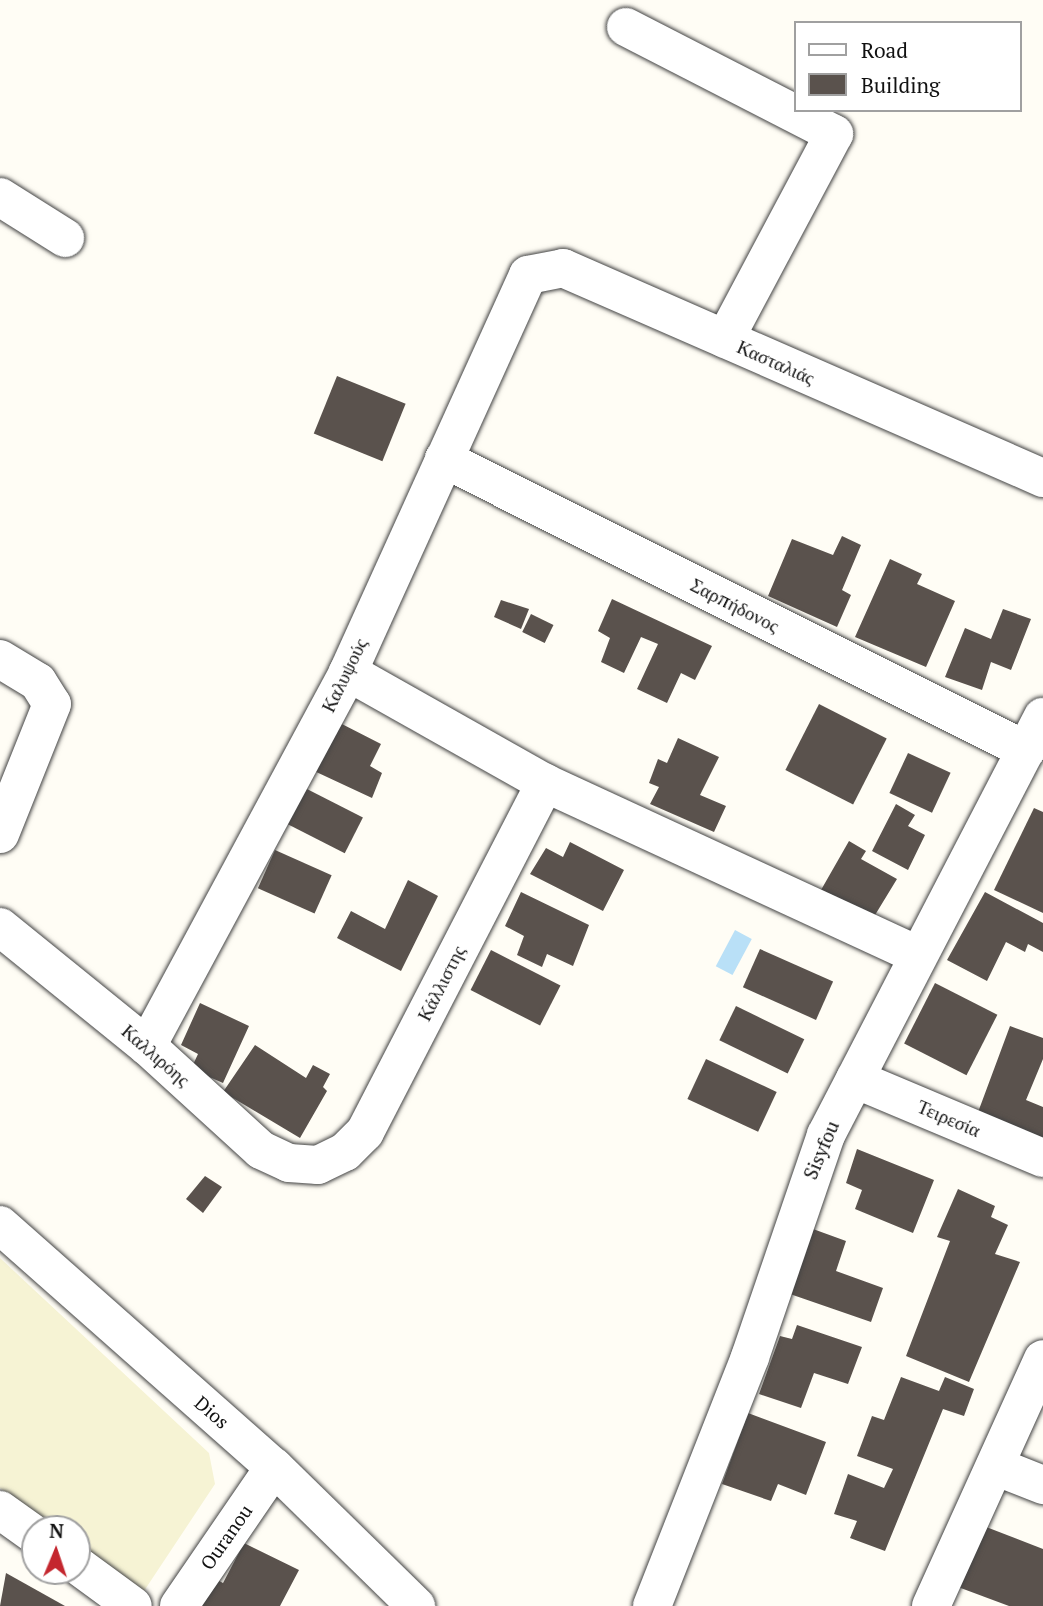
<!DOCTYPE html>
<meta charset="utf-8">
<style>
body{margin:0}
#map{position:relative;width:1043px;height:1606px;overflow:hidden;background:#fffdf5;font-family:"PT Serif",serif}
div>[style]{position:absolute}
[style*='--x']{left:calc(var(--x)*1px);top:calc(var(--y)*1px);width:calc(var(--w)*1px);rotate:calc(var(--a)*1deg)}
.farmland>*{inset:0;background:#f6f3d4}
.water>*{inset:0;background:#b9e0f7;transform-origin:0 0}
.building>*{inset:0;background:#5a524d;transform-origin:0 0}
.roads{filter:drop-shadow(0 0 2px #444) drop-shadow(0 0 2px #444)}
.minor>*{height:38px;margin:-19px;padding:0 19px;transform-origin:19px;border-radius:19px;background:#fff}
span{translate:-50% -50%;white-space:nowrap;text-align:center;line-height:1.15;-webkit-text-stroke:7px #fff;paint-order:stroke}
.street-label{font-size:19px;color:#111}
.legend{position:absolute;left:794px;top:21px;width:228px;height:91px;box-sizing:border-box;background:#fff;border:2px solid #a0a0a0;margin:0;padding:9px 12px;list-style:none;font-size:21px;color:#111}
.legend li{display:flex;align-items:center;gap:14px;height:35px}
.legend b{width:35px;border:2px solid #a0a0a0}
.north{position:absolute;left:21px;top:1515px;width:70px;height:70px;box-sizing:border-box;background:#fff;border:2px solid #a0a0a0;border-radius:50%;rotate:2deg;font-size:19px;font-weight:700;line-height:28px;text-align:center;color:#111}
.north::after{content:'';display:block;margin:auto;width:24px;height:32px;background:#c4262e;clip-path:polygon(50% 0,100% 100%,50% 72%,0 100%)}
</style>
<div id="map">
<div class="farmland">
<i style="clip-path:polygon(0 1258px,209px 1453px,215px 1484px,144px 1591px,77px 1543px,77px 1529px,57px 1529px,0 1488px)"></i>
</div>
<div class="water">
<i style="left:735px;top:930px;width:19px;height:41px;rotate:28deg"></i>
</div>
<div class="building">
<i style="left:337px;top:376px;width:74px;height:62px;rotate:22deg"></i>
<i style="clip-path:polygon(842px 536px,861px 545px,842px 590px,851px 595px,837px 627px,768px 596px,792px 539px,833px 555px)"></i>
<i style="clip-path:polygon(890px 559px,922px 574px,917px 584px,955px 601px,926px 667px,855px 637px)"></i>
<i style="clip-path:polygon(612px 599px,712px 646px,695px 680px,681px 673px,667px 703px,637px 689px,658px 644px,641px 637px,624px 673px,601px 662px,610px 638px,598px 631px)"></i>
<i style="clip-path:polygon(501px 600px,529px 609px,521px 629px,494px 617px)"></i>
<i style="clip-path:polygon(1003px 609px,1031px 619px,1011px 670px,991px 662px,982px 690px,945px 677px,965px 628px,991px 639px)"></i>
<i style="left:531px;top:614px;width:25px;height:20px;rotate:26deg"></i>
<i style="left:819px;top:704px;width:76px;height:74px;rotate:27deg"></i>
<i style="clip-path:polygon(336px 721px,381px 744px,370px 766px,382px 773px,372px 798px,312px 770px)"></i>
<i style="clip-path:polygon(678px 738px,719px 757px,700px 795px,726px 806px,714px 832px,650px 804px,659px 787px,649px 783px,658px 759px,667px 763px)"></i>
<i style="left:908px;top:753px;width:47px;height:44px;rotate:25deg"></i>
<i style="left:305px;top:788px;width:65px;height:40px;rotate:27deg"></i>
<i style="clip-path:polygon(896px 804px,915px 815px,908px 826px,925px 835px,908px 870px,872px 851px)"></i>
<i style="clip-path:polygon(1034px 808px,1043px 812px,1043px 913px,994px 890px)"></i>
<i style="clip-path:polygon(849px 841px,866px 851px,861px 859px,897px 879px,872px 920px,821px 890px)"></i>
<i style="clip-path:polygon(570px 842px,624px 870px,603px 911px,530px 874px,546px 848px,563px 857px)"></i>
<i style="left:275px;top:850px;width:62px;height:42px;rotate:24deg"></i>
<i style="clip-path:polygon(408px 880px,438px 896px,401px 971px,337px 938px,351px 911px,385px 929px)"></i>
<i style="clip-path:polygon(521px 892px,589px 925px,573px 966px,547px 954px,542px 967px,517px 955px,524px 936px,505px 926px)"></i>
<i style="clip-path:polygon(985px 892px,1043px 923px,1043px 952px,1028px 944px,1025px 952px,1006px 942px,987px 981px,947px 960px)"></i>
<i style="left:760px;top:949px;width:80px;height:42px;rotate:24deg"></i>
<i style="left:491px;top:950px;width:78px;height:45px;rotate:27deg"></i>
<i style="left:935px;top:983px;width:70px;height:68px;rotate:27deg"></i>
<i style="clip-path:polygon(200px 1003px,249px 1026px,223px 1083px,191px 1069px,198px 1054px,181px 1045px)"></i>
<i style="left:736px;top:1006px;width:76px;height:38px;rotate:26deg"></i>
<i style="clip-path:polygon(1010px 1026px,1043px 1038px,1043px 1059px,1026px 1100px,1043px 1107px,1043px 1146px,974px 1123px)"></i>
<i style="clip-path:polygon(255px 1045px,306px 1078px,313px 1065px,330px 1074px,323px 1087px,327px 1091px,300px 1138px,223px 1092px)"></i>
<i style="left:706px;top:1059px;width:78px;height:44px;rotate:25deg"></i>
<i style="clip-path:polygon(857px 1149px,934px 1180px,913px 1233px,855px 1209px,862px 1190px,846px 1183px)"></i>
<i style="clip-path:polygon(205px 1176px,222px 1187px,203px 1213px,186px 1199px)"></i>
<i style="clip-path:polygon(958px 1189px,995px 1206px,991px 1217px,1008px 1225px,995px 1254px,1020px 1262px,969px 1382px,906px 1356px,950px 1241px,937px 1237px)"></i>
<i style="clip-path:polygon(813px 1229px,846px 1241px,836px 1271px,883px 1288px,871px 1322px,790px 1294px)"></i>
<i style="clip-path:polygon(797px 1325px,862px 1347px,848px 1384px,814px 1373px,801px 1408px,759px 1394px,780px 1336px,792px 1339px)"></i>
<i style="clip-path:polygon(901px 1377px,939px 1391px,945px 1377px,974px 1389px,964px 1416px,943px 1409px,885px 1551px,850px 1538px,857px 1521px,834px 1514px,848px 1474px,884px 1488px,893px 1469px,857px 1456px,872px 1416px,884px 1420px)"></i>
<i style="clip-path:polygon(748px 1413px,826px 1442px,806px 1495px,778px 1484px,771px 1501px,722px 1484px)"></i>
<i style="clip-path:polygon(981px 1525px,1043px 1549px,1043px 1606px,1009px 1606px,958px 1587px)"></i>
<i style="clip-path:polygon(244px 1543px,299px 1570px,280px 1606px,190px 1606px,206px 1574px,223px 1583px)"></i>
<i style="clip-path:polygon(6px 1573px,65px 1606px,0 1606px)"></i>
</div>
<div class="roads">
<div class="minor">
<i style="--x:626;--y:27;--w:234;--a:27.2"></i>
<i style="--x:834;--y:134;--w:232;--a:118"></i>
<i style="--x:0;--y:197;--w:77;--a:32.2"></i>
<i style="--x:444;--y:459;--w:651;--a:26.57"></i>
<i style="--x:0;--y:659;--w:44;--a:31.2"></i>
<i style="--x:38;--y:682;--w:26;--a:58"></i>
<i style="--x:52;--y:704;--w:140;--a:111.8"></i>
<i style="--x:348;--y:672;--w:226;--a:29.4"></i>
<i style="--x:545;--y:783;--w:411;--a:24.8"></i>
<i style="--x:0;--y:927;--w:189;--a:39"></i>
<i style="--x:147;--y:1046;--w:154;--a:42.4"></i>
<i style="--x:261;--y:1150;--w:31;--a:25"></i>
<i style="--x:289;--y:1163;--w:29;--a:4"></i>
<i style="--x:318;--y:1165;--w:30;--a:-26"></i>
<i style="--x:345;--y:1152;--w:28;--a:-45"></i>
<i style="--x:365;--y:1132;--w:393;--a:-62.7"></i>
<i style="--x:147;--y:1046;--w:425;--a:-61.7"></i>
<i style="--x:348;--y:672;--w:436;--a:-65.6"></i>
<i style="--x:528;--y:275;--w:36;--a:-11"></i>
<i style="--x:563;--y:268;--w:524;--a:23.63"></i>
<i style="--x:855;--y:1079;--w:204;--a:22.8"></i>
<i style="--x:0;--y:1225;--w:366;--a:41.5"></i>
<i style="--x:274;--y:1467;--w:199;--a:44.4"></i>
<i style="--x:995;--y:1466;--w:52;--a:21.6"></i>
<i style="--x:0;--y:1510;--w:43;--a:35.5"></i>
<i style="--x:77;--y:1565;--w:69;--a:36.2"></i>
<i style="--x:179;--y:1606;--w:168;--a:-55.6"></i>
<i style="--x:652;--y:1606;--w:268;--a:-68.5"></i>
<i style="--x:750;--y:1357;--w:235;--a:-71.1"></i>
<i style="--x:826;--y:1135;--w:471;--a:-62.6"></i>
<i style="--x:931;--y:1606;--w:271;--a:-65.6"></i>
</div>
</div>
<div class="street-label">
<span style="left:776px;top:362px;rotate:24deg">Κασταλιάς</span>
<span style="left:735px;top:605px;rotate:27deg">Σαρπήδονος</span>
<span style="left:344px;top:675px;rotate:-64deg">Καλυψούς</span>
<span style="left:441px;top:983px;rotate:-63deg">Κάλλιστης</span>
<span style="left:156px;top:1055px;rotate:41deg">Καλλιρόης</span>
<span style="left:949px;top:1118px;rotate:23deg">Τειρεσία</span>
<span style="left:821px;top:1150px;rotate:-67deg">Sisyfou</span>
<span style="left:212px;top:1412px;rotate:41deg">Dios</span>
<span style="left:226px;top:1537px;rotate:-55deg">Ouranou</span>
</div>
<ul class="legend">
<li><b style="height:9px;background:#fff"></b>Road</li>
<li><b style="height:19px;background:#5a524d"></b>Building</li>
</ul>
<div class="north">N</div>
</div>
